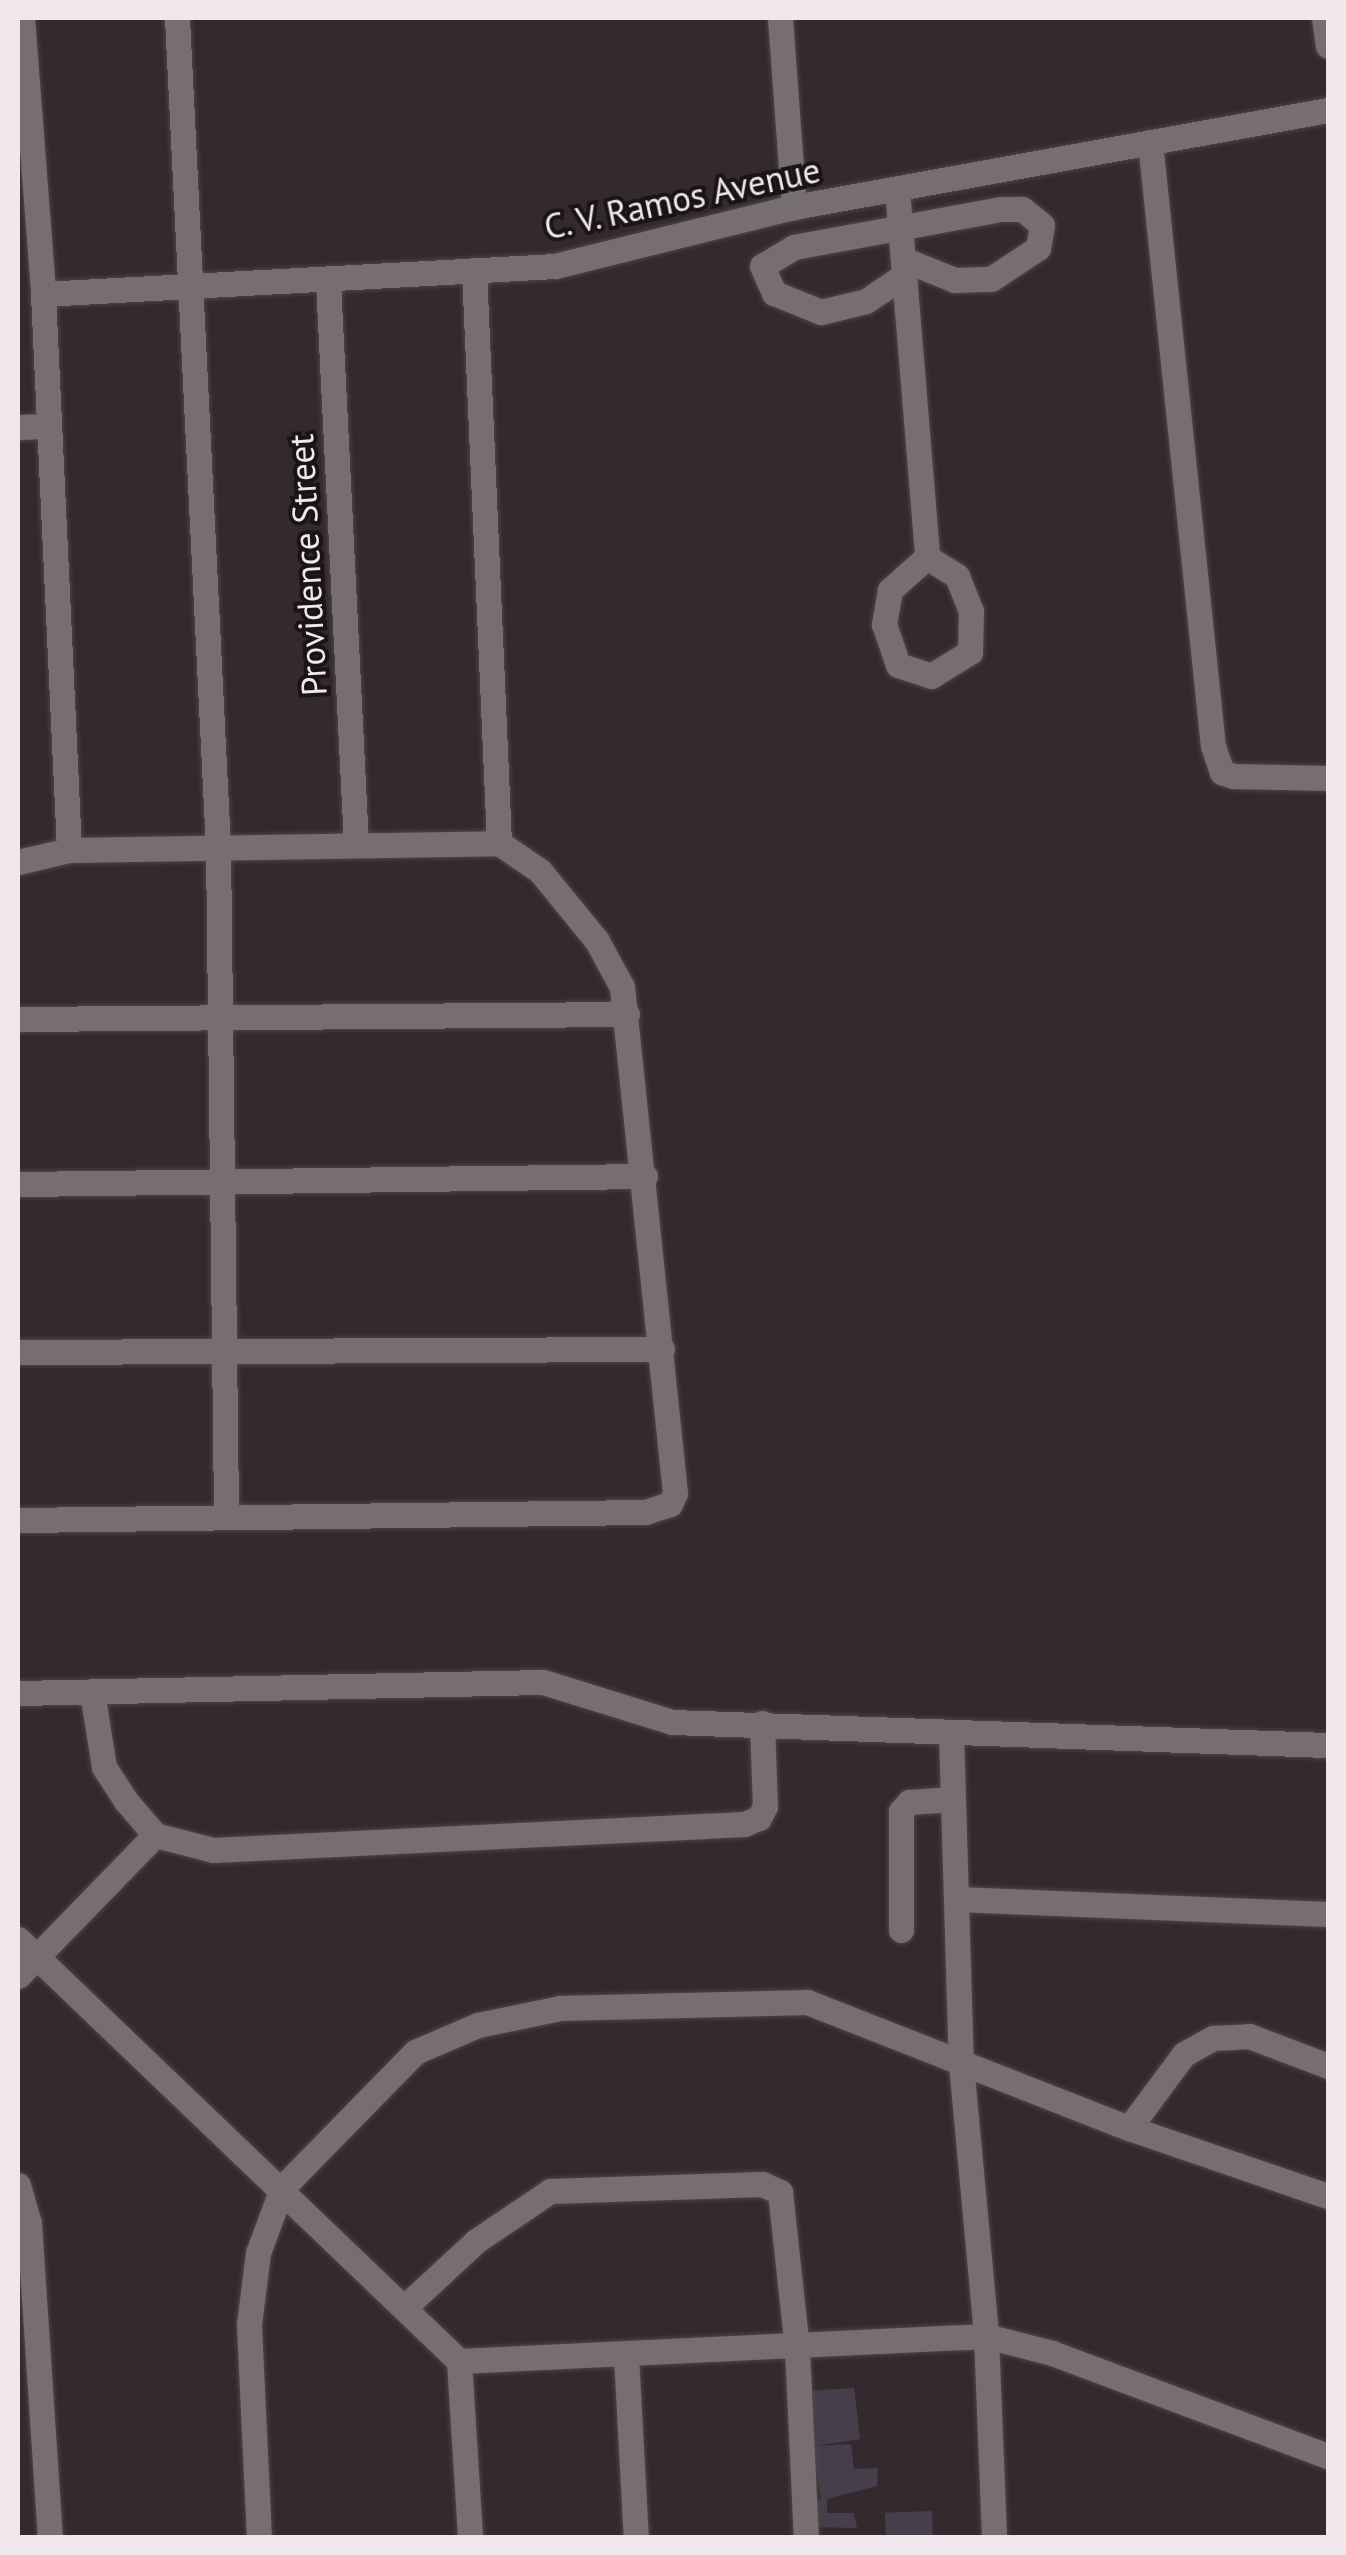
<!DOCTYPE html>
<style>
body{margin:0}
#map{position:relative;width:1346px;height:2555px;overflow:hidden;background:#352930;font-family:"PT Sans",sans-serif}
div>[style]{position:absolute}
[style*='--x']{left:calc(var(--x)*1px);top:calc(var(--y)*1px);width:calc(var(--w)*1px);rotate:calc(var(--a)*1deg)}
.building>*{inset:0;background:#463f4b;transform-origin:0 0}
.roads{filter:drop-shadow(0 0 2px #4f444a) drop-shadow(0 0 2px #4f444a)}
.minor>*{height:25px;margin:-12.5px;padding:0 12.5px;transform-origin:12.5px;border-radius:12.5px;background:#776f6f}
span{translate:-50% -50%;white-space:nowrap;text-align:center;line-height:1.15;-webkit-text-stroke:8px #191417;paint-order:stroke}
.street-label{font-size:35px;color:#f0e8ec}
.frame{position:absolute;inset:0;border:20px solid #f0e8ec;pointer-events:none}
</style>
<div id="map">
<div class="building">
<i style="clip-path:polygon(854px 2388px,860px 2439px,816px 2446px,851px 2444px,854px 2469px,878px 2468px,877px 2486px,827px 2499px,827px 2513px,854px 2513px,857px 2528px,809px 2527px,815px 2500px,821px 2500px,805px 2391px)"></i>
<i style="left:932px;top:2511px;width:27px;height:47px;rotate:88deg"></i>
</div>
<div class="roads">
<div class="minor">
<i style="--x:22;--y:18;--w:277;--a:85.6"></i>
<i style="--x:43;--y:294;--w:557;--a:87.32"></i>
<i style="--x:177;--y:18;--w:830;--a:87.17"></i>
<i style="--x:218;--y:847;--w:668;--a:89.31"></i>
<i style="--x:780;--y:18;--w:190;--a:85.8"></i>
<i style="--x:1324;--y:18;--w:28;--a:82"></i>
<i style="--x:1150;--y:142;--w:607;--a:84.05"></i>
<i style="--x:1213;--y:746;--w:28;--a:71"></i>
<i style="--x:1222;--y:772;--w:12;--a:20"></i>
<i style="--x:1233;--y:776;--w:95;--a:1.2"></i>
<i style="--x:897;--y:189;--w:369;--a:85.3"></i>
<i style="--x:927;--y:557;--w:50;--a:138.3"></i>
<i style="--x:890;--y:590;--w:35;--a:100"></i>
<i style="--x:884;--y:624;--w:43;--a:71.1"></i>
<i style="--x:898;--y:665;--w:35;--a:18"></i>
<i style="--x:931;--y:676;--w:46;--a:-31.6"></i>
<i style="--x:970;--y:652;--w:41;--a:-88.6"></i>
<i style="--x:971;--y:611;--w:38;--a:-112"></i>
<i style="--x:957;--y:576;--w:36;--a:-148"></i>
<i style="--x:905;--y:260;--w:54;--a:21.8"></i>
<i style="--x:955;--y:280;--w:36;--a:-2"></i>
<i style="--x:991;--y:279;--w:56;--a:-33.4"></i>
<i style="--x:1038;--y:248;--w:23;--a:-80"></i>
<i style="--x:1042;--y:225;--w:26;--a:-141"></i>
<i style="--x:1022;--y:209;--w:21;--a:180"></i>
<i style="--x:1001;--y:209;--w:210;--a:169.6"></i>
<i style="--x:794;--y:247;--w:37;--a:149"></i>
<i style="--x:762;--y:266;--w:30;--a:66"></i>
<i style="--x:774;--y:293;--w:51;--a:22"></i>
<i style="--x:821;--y:312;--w:46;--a:-13.7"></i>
<i style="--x:866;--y:301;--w:48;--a:-34"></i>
<i style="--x:474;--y:270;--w:574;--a:87.5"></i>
<i style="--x:328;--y:282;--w:564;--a:87.15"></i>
<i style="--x:43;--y:294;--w:513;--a:-3.13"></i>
<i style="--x:555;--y:266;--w:246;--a:-13.9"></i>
<i style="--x:794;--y:207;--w:543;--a:-10.3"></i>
<i style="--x:18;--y:427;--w:28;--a:-2"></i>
<i style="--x:18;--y:862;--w:52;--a:-13.2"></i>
<i style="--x:69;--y:850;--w:430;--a:-0.9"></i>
<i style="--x:499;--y:843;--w:50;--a:34.3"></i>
<i style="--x:540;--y:871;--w:90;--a:50.8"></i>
<i style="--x:597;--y:941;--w:52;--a:61.5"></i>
<i style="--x:622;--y:987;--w:509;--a:84.02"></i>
<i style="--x:675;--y:1493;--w:12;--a:114"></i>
<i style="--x:670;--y:1504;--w:25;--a:162"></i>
<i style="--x:646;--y:1512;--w:628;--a:179.27"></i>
<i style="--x:18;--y:1019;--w:609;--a:-0.47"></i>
<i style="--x:18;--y:1184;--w:627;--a:-0.73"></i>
<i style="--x:18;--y:1352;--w:644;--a:-0.27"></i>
<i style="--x:92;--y:1692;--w:76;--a:80.9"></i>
<i style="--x:104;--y:1767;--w:40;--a:57.1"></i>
<i style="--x:126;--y:1801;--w:45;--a:49.5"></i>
<i style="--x:155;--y:1835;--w:60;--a:14.5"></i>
<i style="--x:213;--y:1850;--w:532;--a:-2.8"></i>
<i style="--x:744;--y:1824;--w:16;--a:-22"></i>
<i style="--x:759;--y:1818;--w:13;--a:-63"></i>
<i style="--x:765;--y:1806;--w:83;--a:-92.1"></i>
<i style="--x:18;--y:1693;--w:525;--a:-1.2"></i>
<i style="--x:543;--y:1682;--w:135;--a:17.2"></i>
<i style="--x:672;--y:1722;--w:656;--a:2.01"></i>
<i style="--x:951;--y:1732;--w:332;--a:88.3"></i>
<i style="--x:961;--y:2064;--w:273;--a:84.7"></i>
<i style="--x:986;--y:2336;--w:202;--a:87.7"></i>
<i style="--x:957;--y:1899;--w:371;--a:2.3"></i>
<i style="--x:901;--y:1930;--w:119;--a:-90"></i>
<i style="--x:901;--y:1811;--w:12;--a:-48"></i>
<i style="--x:909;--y:1802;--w:44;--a:-3.9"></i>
<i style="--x:18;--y:1939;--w:610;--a:43.74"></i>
<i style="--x:459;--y:2361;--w:177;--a:86.4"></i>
<i style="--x:18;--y:1976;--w:197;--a:-45.8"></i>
<i style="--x:1129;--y:2128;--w:92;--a:-53.4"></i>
<i style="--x:1184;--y:2054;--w:33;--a:-29"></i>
<i style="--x:1213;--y:2038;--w:36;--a:-3"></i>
<i style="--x:1249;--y:2036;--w:85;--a:20.8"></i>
<i style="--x:18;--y:2185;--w:40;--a:74"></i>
<i style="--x:29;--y:2223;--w:316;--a:86.2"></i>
<i style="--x:407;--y:2305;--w:94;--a:-42.8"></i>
<i style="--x:476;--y:2241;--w:89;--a:-34"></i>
<i style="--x:550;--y:2191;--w:212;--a:-1.9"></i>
<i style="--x:762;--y:2184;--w:20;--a:24"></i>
<i style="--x:780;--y:2192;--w:158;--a:83.8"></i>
<i style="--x:797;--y:2349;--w:189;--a:87.3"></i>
<i style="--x:626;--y:2356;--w:182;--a:86.9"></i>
<i style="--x:459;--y:2361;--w:528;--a:-2.72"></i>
<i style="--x:986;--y:2336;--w:68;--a:14.4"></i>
<i style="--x:1052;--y:2353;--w:295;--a:20.5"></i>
<i style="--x:259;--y:2538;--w:214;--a:-92.7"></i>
<i style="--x:249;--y:2324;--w:72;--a:-82.8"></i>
<i style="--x:258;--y:2253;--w:69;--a:-69.7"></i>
<i style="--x:282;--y:2188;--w:190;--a:-45.6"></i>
<i style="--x:415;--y:2052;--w:69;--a:-23.2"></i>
<i style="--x:478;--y:2025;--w:84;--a:-11.7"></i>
<i style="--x:560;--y:2008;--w:247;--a:-1.4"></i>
<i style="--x:807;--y:2002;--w:346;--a:21.4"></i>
<i style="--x:1129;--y:2128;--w:210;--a:18.9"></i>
</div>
</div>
<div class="street-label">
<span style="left:682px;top:198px;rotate:-12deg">C. V. Ramos Avenue</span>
<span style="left:307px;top:565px;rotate:-93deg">Providence Street</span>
</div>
<div class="frame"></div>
</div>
